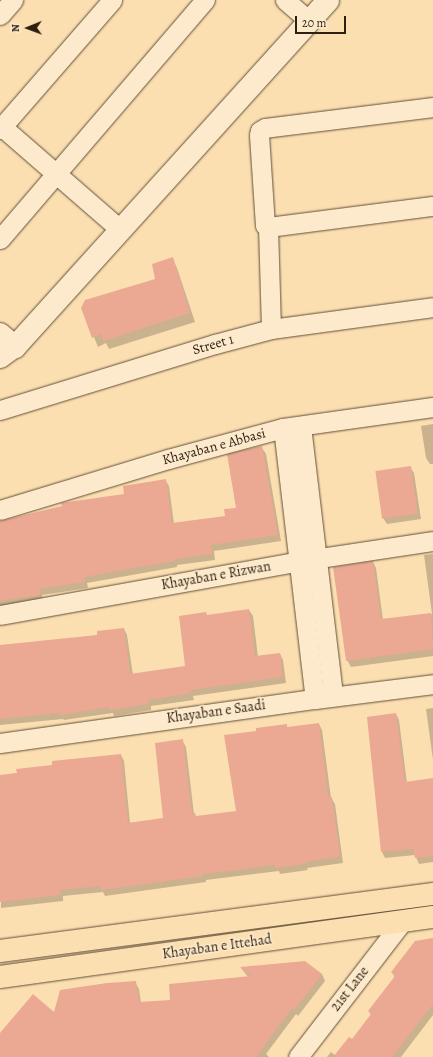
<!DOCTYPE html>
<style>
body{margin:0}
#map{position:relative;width:433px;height:1057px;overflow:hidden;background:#fcdfb1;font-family:Alegreya,serif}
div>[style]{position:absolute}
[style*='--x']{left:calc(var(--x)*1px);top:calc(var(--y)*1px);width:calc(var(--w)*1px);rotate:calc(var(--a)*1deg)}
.shadow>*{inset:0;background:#0003}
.building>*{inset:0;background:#eba993;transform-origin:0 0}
.roads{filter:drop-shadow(0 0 1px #624f39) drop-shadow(0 0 1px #624f39)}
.street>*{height:19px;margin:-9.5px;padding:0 9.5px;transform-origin:9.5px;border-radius:9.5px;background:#fdeacc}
.secondary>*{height:22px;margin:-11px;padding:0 11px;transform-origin:11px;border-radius:11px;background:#fdeacc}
.primary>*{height:22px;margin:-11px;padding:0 11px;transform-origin:11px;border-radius:11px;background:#fcdfb1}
span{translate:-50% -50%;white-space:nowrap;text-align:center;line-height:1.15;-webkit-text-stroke:3px #fdeacc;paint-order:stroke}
.street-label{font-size:14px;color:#2e1f11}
.north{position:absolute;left:8px;top:8px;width:40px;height:40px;-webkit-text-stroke:3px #fdeacc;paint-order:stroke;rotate:269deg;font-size:11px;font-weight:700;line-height:16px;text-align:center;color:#2e1f11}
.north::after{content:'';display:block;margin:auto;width:14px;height:18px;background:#2e1f11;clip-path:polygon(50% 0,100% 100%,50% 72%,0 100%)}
.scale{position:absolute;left:295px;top:16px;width:51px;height:18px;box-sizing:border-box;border:2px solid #2e1f11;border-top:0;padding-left:5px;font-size:12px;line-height:14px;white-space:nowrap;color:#2e1f11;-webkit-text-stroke:3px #fdeacc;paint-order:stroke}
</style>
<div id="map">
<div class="shadow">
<i style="clip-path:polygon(172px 258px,177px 268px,195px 322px,109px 349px,106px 343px,98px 347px,82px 308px,157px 279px)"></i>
<i style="clip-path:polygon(433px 424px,433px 464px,430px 464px,426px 458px,421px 426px)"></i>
<i style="clip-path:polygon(262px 448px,266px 454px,281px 541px,214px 551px,215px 560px,177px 565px,177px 567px,87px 583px,88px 588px,42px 595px,43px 601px,0 608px,0 522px,125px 495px,165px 480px,169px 486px,174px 524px,226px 517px,237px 508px)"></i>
<i style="clip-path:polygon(410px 467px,414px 473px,421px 519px,387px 524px,383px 518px)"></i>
<i style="clip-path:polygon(433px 554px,433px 656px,351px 667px,347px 660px,373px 562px,376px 568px,383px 620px,432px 614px,424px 555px)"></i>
<i style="clip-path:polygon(249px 610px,253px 616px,258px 657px,280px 654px,283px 660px,286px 683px,193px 696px,194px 700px,151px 706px,151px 710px,114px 716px,113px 713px,64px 720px,63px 719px,0 725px,0 647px,98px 636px,124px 629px,127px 635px,133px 675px,186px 667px,207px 616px)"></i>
<i style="clip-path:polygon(433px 708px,433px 760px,426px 709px)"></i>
<i style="clip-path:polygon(396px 714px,399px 720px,407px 783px,433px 779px,433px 862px,419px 864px,415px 855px,385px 858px,382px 852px,368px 717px)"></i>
<i style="clip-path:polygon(319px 724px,322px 730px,331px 798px,335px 804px,343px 863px,307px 868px,308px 870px,280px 874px,279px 871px,206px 880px,206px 882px,105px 896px,103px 892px,63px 896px,63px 901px,1px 908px,0 776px,121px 755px,124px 761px,130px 823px,164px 819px,182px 740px,186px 747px,194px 814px,196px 817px,237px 812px,257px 732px,286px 725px,288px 728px)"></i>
<i style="clip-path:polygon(433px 939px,433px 1015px,401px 1057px,327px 1057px,331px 1052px,336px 1056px,352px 1040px,371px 1015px,369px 1011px,395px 978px,392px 972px)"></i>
<i style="clip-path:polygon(304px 962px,322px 974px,325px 981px,298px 1016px,296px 1014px,266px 1054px,269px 1057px,0 1057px,0 1035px,135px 982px,139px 989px,141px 1003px,172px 1001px,249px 978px,241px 968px)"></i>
</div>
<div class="building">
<i style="clip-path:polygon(173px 257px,190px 313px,103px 341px,102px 334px,92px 338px,81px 308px,85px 300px,155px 279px,152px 264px)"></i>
<i style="clip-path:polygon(262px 446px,278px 535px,211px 545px,212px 554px,174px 559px,174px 561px,84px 577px,85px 582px,40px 589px,40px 595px,0 601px,0 521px,62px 506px,61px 503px,124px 494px,123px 486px,166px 479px,172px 523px,225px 516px,224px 509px,236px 508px,227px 454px)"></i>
<i style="left:411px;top:466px;width:48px;height:36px;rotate:82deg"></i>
<i style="clip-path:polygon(373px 561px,381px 619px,431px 613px,433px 649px,346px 661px,333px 567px)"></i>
<i style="clip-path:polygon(249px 609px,255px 656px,280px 653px,283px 677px,191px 690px,191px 693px,148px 700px,148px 704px,109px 710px,109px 707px,60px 715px,59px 713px,0 719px,0 645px,97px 635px,97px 631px,124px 628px,130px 674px,185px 666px,179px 616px,206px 612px,207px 615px)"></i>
<i style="clip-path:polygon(396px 713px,405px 782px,433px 778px,433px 856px,415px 858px,413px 849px,381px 852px,367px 717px)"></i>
<i style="clip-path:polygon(319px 723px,328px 797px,332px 797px,340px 857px,305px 862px,305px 864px,276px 868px,275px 865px,203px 874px,203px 876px,101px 890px,100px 886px,60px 890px,60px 895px,0 902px,0 775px,17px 773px,16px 769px,52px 765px,52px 761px,121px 754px,128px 823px,163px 818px,155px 743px,183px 739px,192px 814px,195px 813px,196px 816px,236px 811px,224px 735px,256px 731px,256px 728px,287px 724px,287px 727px)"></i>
<i style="clip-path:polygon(433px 938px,433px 1004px,392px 1057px,333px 1057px,349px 1037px,352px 1039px,371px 1014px,368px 1011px,395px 976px,391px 972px,415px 941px)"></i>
<i style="clip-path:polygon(305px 961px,322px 974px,294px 1010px,292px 1008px,256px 1057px,0 1057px,0 1033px,33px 994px,54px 1012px,60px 990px,107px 983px,136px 981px,139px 1002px,170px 1000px,169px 984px,251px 976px,240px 967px)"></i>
</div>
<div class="roads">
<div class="street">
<i style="--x:285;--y:0;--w:30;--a:41"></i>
<i style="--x:0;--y:15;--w:20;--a:-49"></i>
<i style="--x:433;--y:107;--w:169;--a:172.9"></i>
<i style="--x:265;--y:128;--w:6;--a:149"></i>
<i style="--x:260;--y:131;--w:4;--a:104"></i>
<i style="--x:259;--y:135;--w:90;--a:86.2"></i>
<i style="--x:265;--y:225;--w:4;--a:34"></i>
<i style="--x:268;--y:227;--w:166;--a:-7.3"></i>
<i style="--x:0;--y:125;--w:160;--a:41"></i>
<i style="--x:0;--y:129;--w:171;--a:-49"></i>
<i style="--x:268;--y:227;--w:102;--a:88.3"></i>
<i style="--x:0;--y:239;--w:315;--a:-49.4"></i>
<i style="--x:0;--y:358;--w:19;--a:-36"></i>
<i style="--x:0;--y:410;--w:225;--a:-17.1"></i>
<i style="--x:215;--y:344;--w:58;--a:-15"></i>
<i style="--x:271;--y:329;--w:163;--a:-7.7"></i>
<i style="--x:301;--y:426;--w:272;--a:83.2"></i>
<i style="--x:283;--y:428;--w:273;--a:83.3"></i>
<i style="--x:0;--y:510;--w:176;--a:-16.9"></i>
<i style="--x:168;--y:459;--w:119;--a:-15.1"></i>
<i style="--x:283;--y:428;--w:151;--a:-8"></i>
<i style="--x:0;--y:615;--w:305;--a:-10.2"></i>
<i style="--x:300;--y:561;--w:134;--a:-8.6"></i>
<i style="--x:0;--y:743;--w:318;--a:-8"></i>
<i style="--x:315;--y:699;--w:119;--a:-7.2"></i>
<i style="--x:298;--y:1057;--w:170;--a:-52.4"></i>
</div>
<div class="secondary">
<i style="--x:0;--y:334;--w:20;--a:41"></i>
<i style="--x:15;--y:347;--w:467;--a:-47.9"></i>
</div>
<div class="primary">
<i style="--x:0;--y:951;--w:437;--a:-7.5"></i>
<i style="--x:0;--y:977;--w:437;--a:-7.9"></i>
</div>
</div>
<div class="street-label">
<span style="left:213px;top:345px;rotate:-16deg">Street 1</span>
<span style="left:214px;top:447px;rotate:-15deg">Khayaban e Abbasi</span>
<span style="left:216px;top:576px;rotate:-10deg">Khayaban e Rizwan</span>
<span style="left:216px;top:712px;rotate:-8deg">Khayaban e Saadi</span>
<span style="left:217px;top:947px;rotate:-8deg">Khayaban e Ittehad</span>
<span style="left:350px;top:989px;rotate:-52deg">21st Lane</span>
</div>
<div class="north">N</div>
<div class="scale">20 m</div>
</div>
